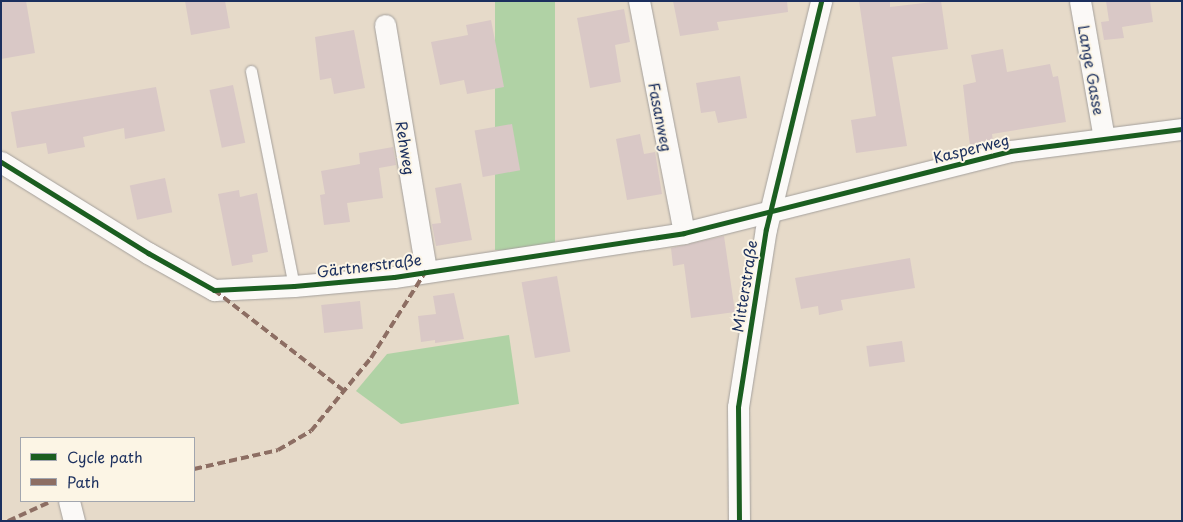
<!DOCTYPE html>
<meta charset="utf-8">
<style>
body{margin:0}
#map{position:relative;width:1183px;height:522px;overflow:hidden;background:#e6dac9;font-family:"Playpen Sans",sans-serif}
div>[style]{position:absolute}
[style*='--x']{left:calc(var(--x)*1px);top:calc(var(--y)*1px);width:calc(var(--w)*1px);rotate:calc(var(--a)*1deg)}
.green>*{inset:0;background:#b0d2a5;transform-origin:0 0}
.building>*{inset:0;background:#d9c8c6;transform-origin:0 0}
.roads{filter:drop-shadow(0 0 1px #a4a09c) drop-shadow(0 0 1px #a4a09c)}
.lane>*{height:11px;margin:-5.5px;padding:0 5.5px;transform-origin:5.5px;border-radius:5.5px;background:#fbf9f7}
.street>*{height:21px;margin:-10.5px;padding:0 10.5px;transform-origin:10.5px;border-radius:10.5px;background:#fbf9f7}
.quiet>*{height:4px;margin-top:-2px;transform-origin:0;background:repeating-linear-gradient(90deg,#8d6e63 0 8px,transparent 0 12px)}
.cycleway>*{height:5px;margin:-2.5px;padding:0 2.5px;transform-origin:2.5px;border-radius:2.5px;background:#1b5e20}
span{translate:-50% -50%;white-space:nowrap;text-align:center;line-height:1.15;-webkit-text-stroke:4px #fcf5e5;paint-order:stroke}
.street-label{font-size:15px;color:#1b2f5e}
.frame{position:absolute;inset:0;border:2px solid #1b2f5e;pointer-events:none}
.legend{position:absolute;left:20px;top:437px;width:175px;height:65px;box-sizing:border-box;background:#fcf5e5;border:1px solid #a2a6af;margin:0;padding:6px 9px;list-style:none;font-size:15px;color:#1b2f5e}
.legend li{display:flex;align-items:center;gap:10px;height:25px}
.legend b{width:25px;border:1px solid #a2a6af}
</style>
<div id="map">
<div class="green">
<i style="left:495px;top:1px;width:60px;height:249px"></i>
<i style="clip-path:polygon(509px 335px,519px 404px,401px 424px,356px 391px,387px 354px)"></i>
</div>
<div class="building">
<i style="clip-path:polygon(1px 1px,26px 1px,35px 53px,1px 59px)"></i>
<i style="clip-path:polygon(185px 1px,225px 1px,230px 28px,191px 35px)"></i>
<i style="clip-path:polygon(673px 1px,787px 1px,788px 12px,717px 22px,719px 30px,680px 36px)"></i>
<i style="clip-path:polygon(859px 1px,890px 1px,890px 7px,941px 1px,948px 49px,892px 57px,907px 146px,856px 153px,851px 120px,876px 116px)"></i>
<i style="clip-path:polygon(1106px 1px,1150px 1px,1153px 22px,1122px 27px,1124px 38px,1104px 40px,1101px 22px,1109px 21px)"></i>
<i style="clip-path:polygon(624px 9px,630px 42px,615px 45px,621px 82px,590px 88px,577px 18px)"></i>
<i style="clip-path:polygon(491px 20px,504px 87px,467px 94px,464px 80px,440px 85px,431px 42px,468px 35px,466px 25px)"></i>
<i style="clip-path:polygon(354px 30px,365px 88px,334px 94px,331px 78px,320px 80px,315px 37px)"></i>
<i style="clip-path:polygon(1003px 49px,1007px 72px,1050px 64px,1053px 77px,1058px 76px,1066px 122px,992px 134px,993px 142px,970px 146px,963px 85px,976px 82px,971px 55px)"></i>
<i style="clip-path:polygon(740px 76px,747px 118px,718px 123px,715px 111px,701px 113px,696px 83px)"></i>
<i style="left:233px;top:85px;width:59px;height:24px;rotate:78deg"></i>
<i style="clip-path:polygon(156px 87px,165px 131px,125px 139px,124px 128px,83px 137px,85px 147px,48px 154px,46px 143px,17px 148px,11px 112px)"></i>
<i style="left:512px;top:124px;width:47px;height:38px;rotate:80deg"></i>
<i style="clip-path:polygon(640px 134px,644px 154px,655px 152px,662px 194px,627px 200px,616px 139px)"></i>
<i style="clip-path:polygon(393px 147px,396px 165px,379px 168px,383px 198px,347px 203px,350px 222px,324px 225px,320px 195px,325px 194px,321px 171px,360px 164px,359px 153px)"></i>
<i style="left:165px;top:178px;width:35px;height:36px;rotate:78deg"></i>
<i style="clip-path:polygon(461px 183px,472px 240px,436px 246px,432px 224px,441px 223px,435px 188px)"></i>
<i style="clip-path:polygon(239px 190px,240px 197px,257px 193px,268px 252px,252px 255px,253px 262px,232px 266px,218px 194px)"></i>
<i style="clip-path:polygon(724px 236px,735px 312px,691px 318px,684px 264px,673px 266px,671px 248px)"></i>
<i style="clip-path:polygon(910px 258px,915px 288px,841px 300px,843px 310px,819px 315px,818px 306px,801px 309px,795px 278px)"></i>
<i style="left:557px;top:276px;width:77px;height:36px;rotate:80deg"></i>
<i style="clip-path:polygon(454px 293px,464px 339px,435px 343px,435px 340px,421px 342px,418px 316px,436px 314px,433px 296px)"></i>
<i style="left:360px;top:301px;width:28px;height:39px;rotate:84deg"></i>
<i style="left:902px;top:341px;width:21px;height:36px;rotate:82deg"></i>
</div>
<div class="roads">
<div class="lane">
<i style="--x:251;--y:71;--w:219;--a:78.7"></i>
</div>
<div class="street">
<i style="--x:639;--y:1;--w:236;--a:79"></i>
<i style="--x:1080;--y:1;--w:140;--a:80.1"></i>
<i style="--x:385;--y:25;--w:249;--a:80.5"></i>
<i style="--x:1;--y:162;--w:173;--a:31.8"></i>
<i style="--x:148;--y:253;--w:76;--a:29.3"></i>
<i style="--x:214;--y:290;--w:80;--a:-2.9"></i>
<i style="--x:294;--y:286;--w:100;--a:-5.1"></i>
<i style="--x:394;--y:277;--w:293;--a:-8.6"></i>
<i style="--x:684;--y:233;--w:336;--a:-14.1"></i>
<i style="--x:1010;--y:151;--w:173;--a:-7.3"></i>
<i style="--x:69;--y:501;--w:21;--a:76"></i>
<i style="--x:739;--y:521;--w:114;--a:-90.5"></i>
<i style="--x:738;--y:407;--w:180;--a:-81.1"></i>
<i style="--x:766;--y:229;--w:235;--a:-76.4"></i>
</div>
</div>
<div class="quiet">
<i style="--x:214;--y:290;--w:165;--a:37.8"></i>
<i style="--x:194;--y:469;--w:86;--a:-12.7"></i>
<i style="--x:278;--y:450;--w:38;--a:-30"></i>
<i style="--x:311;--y:431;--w:94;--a:-50.6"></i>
<i style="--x:371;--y:358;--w:103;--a:-57.7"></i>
<i style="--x:8;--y:521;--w:48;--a:-24.4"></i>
</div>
<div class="cycleway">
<i style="--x:1;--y:162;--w:173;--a:31.8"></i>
<i style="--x:148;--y:253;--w:76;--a:29.3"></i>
<i style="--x:214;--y:290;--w:80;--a:-2.9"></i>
<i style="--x:294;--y:286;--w:100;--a:-5.1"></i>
<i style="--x:394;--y:277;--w:293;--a:-8.6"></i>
<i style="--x:684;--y:233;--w:336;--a:-14.1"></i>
<i style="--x:1010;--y:151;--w:173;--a:-7.3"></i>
<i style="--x:739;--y:521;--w:114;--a:-90.5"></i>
<i style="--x:738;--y:407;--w:180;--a:-81.1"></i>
<i style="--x:766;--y:229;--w:235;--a:-76.4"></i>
</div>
<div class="street-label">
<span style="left:1092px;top:70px;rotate:80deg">Lange Gasse</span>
<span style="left:661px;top:117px;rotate:79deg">Fasanweg</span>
<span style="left:406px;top:148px;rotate:81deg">Rehweg</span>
<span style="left:971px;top:148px;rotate:-14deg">Kasperweg</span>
<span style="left:369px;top:265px;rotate:-7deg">Gärtnerstraße</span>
<span style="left:744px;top:286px;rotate:-81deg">Mitterstraße</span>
</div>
<div class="frame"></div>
<ul class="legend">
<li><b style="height:6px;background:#1b5e20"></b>Cycle path</li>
<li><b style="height:6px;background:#8d6e63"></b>Path</li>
</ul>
</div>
